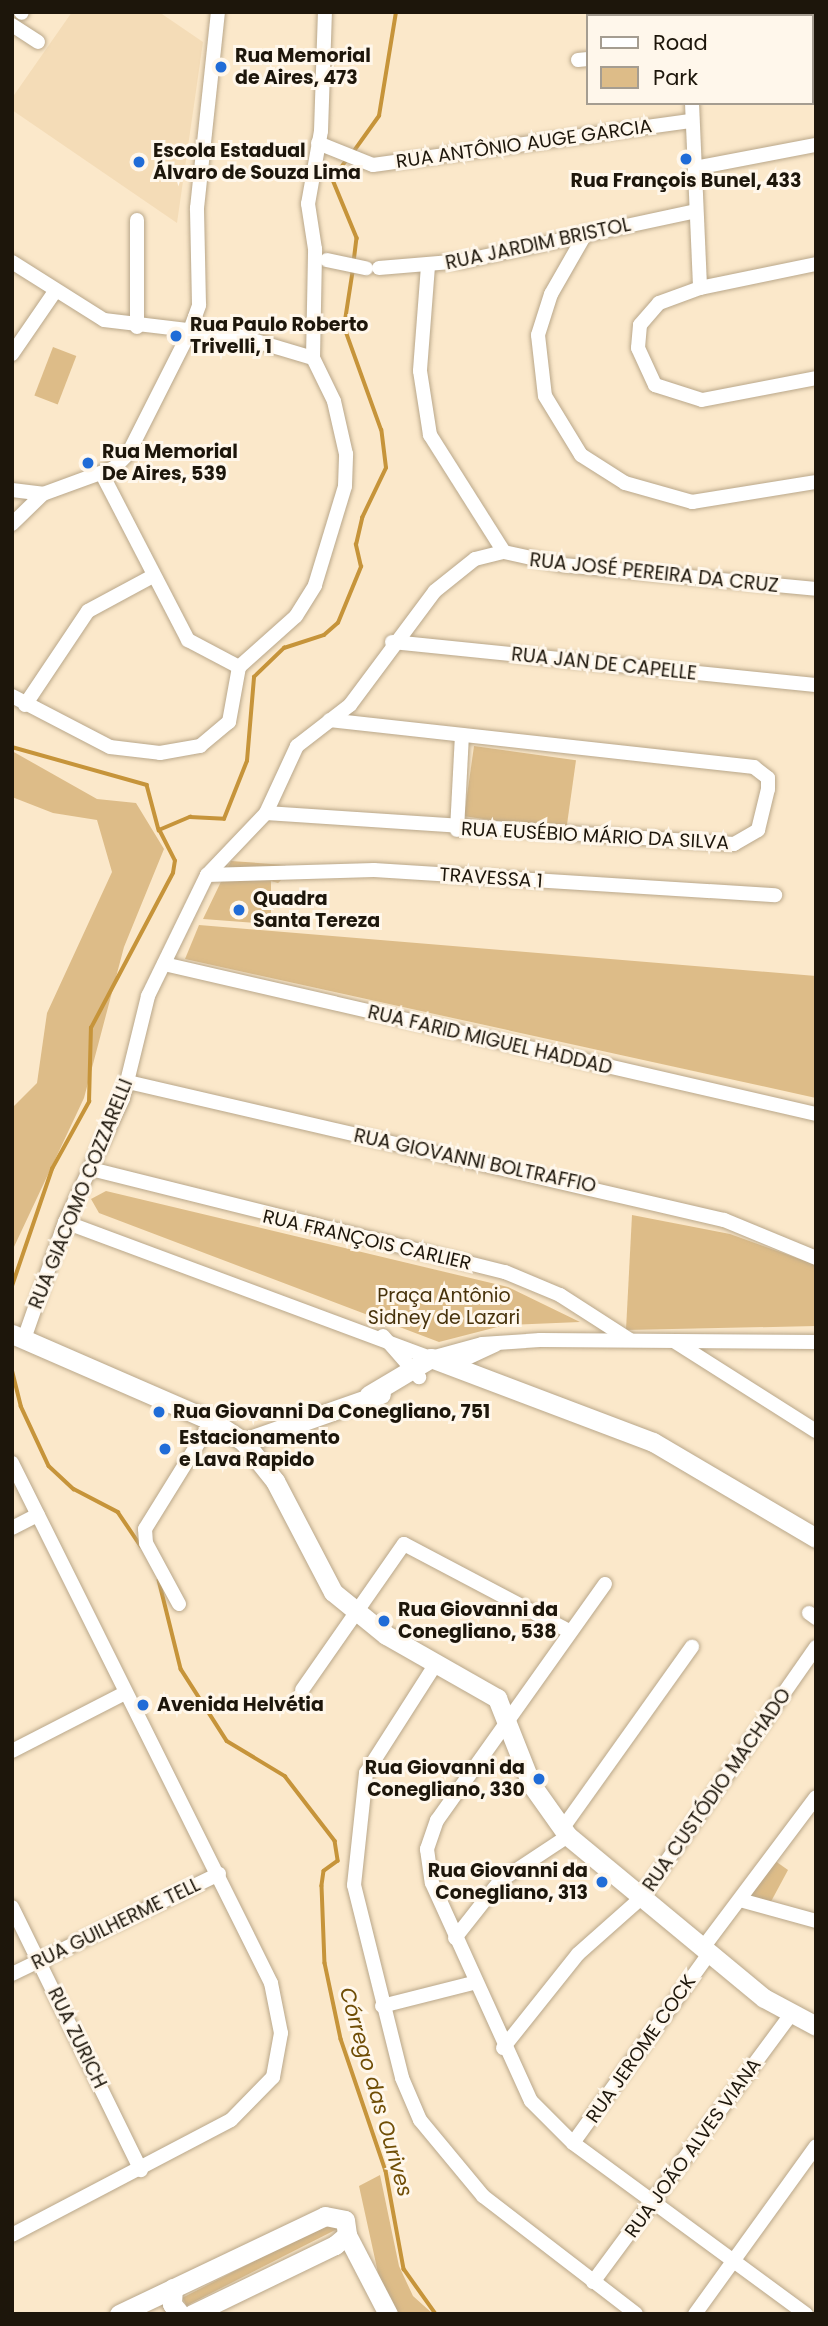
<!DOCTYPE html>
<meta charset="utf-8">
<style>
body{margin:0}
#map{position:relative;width:828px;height:2326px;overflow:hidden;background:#fbe8ca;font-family:Poppins,sans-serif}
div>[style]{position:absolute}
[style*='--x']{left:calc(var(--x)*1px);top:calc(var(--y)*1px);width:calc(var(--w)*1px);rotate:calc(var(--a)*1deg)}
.built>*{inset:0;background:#f4dcb7}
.green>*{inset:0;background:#ddbc88;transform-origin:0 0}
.stream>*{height:3.5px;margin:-1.75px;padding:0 1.75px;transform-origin:1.75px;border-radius:1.75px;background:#c6943a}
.roads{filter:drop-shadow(0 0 2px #b9a78a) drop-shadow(0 0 2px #b9a78a)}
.street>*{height:14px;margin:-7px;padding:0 7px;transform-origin:7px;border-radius:7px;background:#fff}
.secondary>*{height:19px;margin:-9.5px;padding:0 9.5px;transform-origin:9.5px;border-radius:9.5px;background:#fff}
.dots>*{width:19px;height:19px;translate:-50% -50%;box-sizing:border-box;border:4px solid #fff7eb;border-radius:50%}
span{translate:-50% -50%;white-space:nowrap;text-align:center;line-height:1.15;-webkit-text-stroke:6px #fff7eb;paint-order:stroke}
.poi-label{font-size:19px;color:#1d160b;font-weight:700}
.left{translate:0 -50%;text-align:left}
.right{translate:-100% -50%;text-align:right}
.street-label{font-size:19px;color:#1d160b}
.park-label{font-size:19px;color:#47320b}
.water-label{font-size:21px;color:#6f4d05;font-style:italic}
.frame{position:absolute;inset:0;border:14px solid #1d160b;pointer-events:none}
.legend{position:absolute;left:586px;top:14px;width:228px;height:91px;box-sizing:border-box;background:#fff7eb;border:2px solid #a59d91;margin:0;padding:9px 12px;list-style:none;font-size:21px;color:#1d160b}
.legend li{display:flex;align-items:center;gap:14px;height:35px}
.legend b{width:35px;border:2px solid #a59d91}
</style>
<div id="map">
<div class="built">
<i style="clip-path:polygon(72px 12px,159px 12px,203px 42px,177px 223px,12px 110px,12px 98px)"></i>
</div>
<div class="green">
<i style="left:53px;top:347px;width:25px;height:52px;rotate:21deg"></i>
<i style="left:474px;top:746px;width:103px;height:71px;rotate:8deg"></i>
<i style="clip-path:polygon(12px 751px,97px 799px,136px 803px,164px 849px,124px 947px,84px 1098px,13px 1249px,12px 1108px,37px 1083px,47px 1013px,112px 872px,97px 820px,53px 813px,12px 797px)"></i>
<i style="clip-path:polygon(231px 861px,285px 865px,290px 872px,278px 883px,271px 881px,271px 924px,203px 919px)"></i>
<i style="clip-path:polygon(199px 925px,816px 976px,816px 1098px,185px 959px)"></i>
<i style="clip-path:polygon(106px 1191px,508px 1287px,580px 1322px,505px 1325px,439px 1342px,99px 1213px,91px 1199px)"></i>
<i style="clip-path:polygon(632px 1215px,730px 1234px,816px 1265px,816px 1326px,626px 1330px)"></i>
<i style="clip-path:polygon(771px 1858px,788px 1870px,767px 1909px,744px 1901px)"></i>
<i style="clip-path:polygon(380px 2175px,399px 2266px,413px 2296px,433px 2314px,398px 2314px,382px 2291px,359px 2186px)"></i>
<i style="left:333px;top:2221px;width:9px;height:169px;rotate:63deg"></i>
</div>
<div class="stream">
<i style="--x:354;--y:151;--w:43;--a:-54.5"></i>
<i style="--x:379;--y:116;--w:105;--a:-80.7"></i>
<i style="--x:347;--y:160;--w:24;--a:125"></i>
<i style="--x:333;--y:180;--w:63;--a:67.5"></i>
<i style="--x:357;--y:238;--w:24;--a:97"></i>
<i style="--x:12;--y:747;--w:140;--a:15.7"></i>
<i style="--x:147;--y:785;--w:47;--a:75.1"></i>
<i style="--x:12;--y:1286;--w:124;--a:-71.1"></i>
<i style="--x:52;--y:1169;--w:77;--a:-61.1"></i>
<i style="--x:89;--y:1102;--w:74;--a:-88.5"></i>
<i style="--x:91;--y:1028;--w:175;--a:-62.1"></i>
<i style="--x:173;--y:873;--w:12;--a:-81"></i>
<i style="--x:175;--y:861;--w:35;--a:-117"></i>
<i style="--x:159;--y:830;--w:34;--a:-23"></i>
<i style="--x:190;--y:817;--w:34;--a:3"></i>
<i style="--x:224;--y:819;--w:62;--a:-68.4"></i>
<i style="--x:247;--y:761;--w:84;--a:-85.2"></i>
<i style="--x:254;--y:677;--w:42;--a:-44"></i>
<i style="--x:284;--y:648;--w:42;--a:-18"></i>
<i style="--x:324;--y:635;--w:18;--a:-41"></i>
<i style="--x:338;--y:623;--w:61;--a:-67.7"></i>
<i style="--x:361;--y:567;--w:23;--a:-103"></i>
<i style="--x:356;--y:545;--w:28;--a:-77"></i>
<i style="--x:362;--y:518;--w:55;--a:-64.4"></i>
<i style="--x:386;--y:468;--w:38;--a:-97"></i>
<i style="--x:381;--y:430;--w:109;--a:-109.8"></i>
<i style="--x:344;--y:327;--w:59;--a:-81.2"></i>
<i style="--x:12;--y:1369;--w:38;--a:76"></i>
<i style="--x:21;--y:1406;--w:66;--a:65"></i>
<i style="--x:49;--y:1466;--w:34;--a:43"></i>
<i style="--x:74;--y:1489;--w:50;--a:27.6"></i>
<i style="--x:118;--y:1512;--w:41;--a:55.9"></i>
<i style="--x:159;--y:1580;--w:92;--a:76.1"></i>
<i style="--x:181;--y:1669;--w:85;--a:57.4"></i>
<i style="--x:227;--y:1741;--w:68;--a:31.1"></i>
<i style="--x:285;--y:1776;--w:82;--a:52.4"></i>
<i style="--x:335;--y:1841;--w:20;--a:81"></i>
<i style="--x:338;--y:1861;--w:17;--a:144"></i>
<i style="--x:324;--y:1871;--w:15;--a:98"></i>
<i style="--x:322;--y:1886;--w:77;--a:87.8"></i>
<i style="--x:325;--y:1963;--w:78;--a:78.1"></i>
<i style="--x:341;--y:2039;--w:139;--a:71.2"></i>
<i style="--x:386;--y:2171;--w:100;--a:79.6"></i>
<i style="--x:404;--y:2269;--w:55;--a:54.6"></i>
</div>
<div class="roads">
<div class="street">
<i style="--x:21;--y:12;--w:1;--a:45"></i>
<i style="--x:689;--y:12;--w:4;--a:76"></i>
<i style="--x:12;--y:25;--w:31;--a:33"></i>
<i style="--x:812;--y:43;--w:4;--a:-14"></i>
<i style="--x:578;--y:60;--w:10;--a:-6"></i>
<i style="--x:692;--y:103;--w:185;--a:87.5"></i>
<i style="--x:318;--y:143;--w:59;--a:21.8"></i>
<i style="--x:373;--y:165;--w:322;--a:-7.9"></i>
<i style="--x:695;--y:168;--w:123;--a:-10.8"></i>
<i style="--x:586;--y:233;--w:70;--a:119.8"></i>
<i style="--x:551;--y:294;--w:43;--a:107.6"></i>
<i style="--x:538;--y:335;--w:61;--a:83.5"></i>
<i style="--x:545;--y:396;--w:69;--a:58.6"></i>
<i style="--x:581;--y:455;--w:52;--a:32.5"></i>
<i style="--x:625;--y:483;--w:70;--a:15.8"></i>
<i style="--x:692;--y:502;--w:126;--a:-9.2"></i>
<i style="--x:327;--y:260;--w:40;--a:12"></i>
<i style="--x:12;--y:262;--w:109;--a:32.2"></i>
<i style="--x:104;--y:320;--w:136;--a:6.8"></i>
<i style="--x:239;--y:336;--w:77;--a:16.6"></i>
<i style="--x:816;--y:264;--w:118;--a:168.3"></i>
<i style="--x:700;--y:288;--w:44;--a:159.9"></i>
<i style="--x:659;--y:303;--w:29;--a:131"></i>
<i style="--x:640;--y:325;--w:23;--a:95"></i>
<i style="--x:638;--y:348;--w:41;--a:65.3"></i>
<i style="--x:655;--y:385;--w:49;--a:17.7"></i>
<i style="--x:702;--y:400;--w:116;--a:-10.9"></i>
<i style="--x:428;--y:266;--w:105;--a:94.4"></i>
<i style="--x:420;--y:371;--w:65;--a:81.1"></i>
<i style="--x:430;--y:435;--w:138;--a:57.7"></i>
<i style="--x:379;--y:268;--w:84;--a:-4.8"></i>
<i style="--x:463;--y:261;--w:238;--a:-12.1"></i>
<i style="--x:137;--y:327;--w:107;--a:-90"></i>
<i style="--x:12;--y:354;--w:74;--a:-55.5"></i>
<i style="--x:103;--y:476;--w:185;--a:62.6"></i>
<i style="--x:188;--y:640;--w:58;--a:27.9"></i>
<i style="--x:12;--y:490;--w:31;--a:7"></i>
<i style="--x:43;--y:494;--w:76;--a:-20.1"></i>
<i style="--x:114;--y:468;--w:20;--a:-45"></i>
<i style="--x:128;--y:454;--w:136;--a:-63.2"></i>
<i style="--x:189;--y:333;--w:30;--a:-70"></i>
<i style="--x:199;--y:305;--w:97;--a:-91.2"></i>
<i style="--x:197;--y:208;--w:197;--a:-83.9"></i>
<i style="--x:12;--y:524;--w:43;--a:-44.1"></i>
<i style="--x:392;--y:642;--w:426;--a:5.8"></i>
<i style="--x:12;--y:696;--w:110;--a:27.5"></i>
<i style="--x:110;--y:747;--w:50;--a:6.8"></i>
<i style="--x:160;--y:753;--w:41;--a:-9.9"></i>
<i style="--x:200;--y:746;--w:38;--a:-40"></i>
<i style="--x:229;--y:722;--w:56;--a:-79.7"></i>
<i style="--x:239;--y:667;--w:76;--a:-41.8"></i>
<i style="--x:296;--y:616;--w:36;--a:-58"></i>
<i style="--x:315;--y:585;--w:103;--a:-73.1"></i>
<i style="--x:345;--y:486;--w:32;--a:-88"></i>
<i style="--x:346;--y:454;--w:54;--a:-102.8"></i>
<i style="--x:334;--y:401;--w:48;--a:-116"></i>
<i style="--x:313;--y:358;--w:109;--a:-88.9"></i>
<i style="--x:315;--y:249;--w:46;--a:-98.8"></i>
<i style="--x:308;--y:204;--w:74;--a:-79.9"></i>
<i style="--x:321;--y:131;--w:119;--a:-88.1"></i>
<i style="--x:25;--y:705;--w:113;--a:-56.2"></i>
<i style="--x:88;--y:611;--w:74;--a:-28.3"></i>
<i style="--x:266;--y:813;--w:469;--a:3.8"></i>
<i style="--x:734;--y:844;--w:28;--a:-30"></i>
<i style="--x:758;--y:830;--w:42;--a:-76.3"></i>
<i style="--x:768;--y:789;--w:11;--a:-90"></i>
<i style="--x:768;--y:778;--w:18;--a:-142"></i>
<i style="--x:754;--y:767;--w:427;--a:-173.7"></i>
<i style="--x:457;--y:830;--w:95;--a:-87"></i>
<i style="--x:207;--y:875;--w:167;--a:-1.7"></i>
<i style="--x:374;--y:870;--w:402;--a:3.6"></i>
<i style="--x:164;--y:964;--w:669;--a:12.96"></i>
<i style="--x:128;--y:1082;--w:612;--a:13.04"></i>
<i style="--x:724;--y:1220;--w:100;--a:22.4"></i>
<i style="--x:91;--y:1169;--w:427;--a:14"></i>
<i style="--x:505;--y:1272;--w:60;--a:22.7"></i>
<i style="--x:560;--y:1295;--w:83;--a:32.7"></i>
<i style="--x:65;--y:1222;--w:390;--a:20.4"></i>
<i style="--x:431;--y:1358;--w:53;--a:-15.4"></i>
<i style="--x:482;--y:1344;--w:58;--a:-3.9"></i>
<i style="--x:540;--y:1340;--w:276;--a:0.4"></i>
<i style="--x:383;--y:1336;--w:55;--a:48.7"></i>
<i style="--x:24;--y:1339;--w:124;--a:-70.7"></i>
<i style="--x:65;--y:1222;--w:137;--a:-64.9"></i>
<i style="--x:123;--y:1098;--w:105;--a:-76.2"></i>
<i style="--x:148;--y:996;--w:135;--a:-64"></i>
<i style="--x:207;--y:875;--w:86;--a:-46.4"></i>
<i style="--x:266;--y:813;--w:74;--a:-65.2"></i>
<i style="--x:297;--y:746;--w:67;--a:-37.7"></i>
<i style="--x:350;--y:705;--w:142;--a:-53.3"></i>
<i style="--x:435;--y:591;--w:51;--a:-38.7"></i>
<i style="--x:475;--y:559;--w:30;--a:-14"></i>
<i style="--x:504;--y:552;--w:60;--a:12.4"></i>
<i style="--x:563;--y:565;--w:254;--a:5.4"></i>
<i style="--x:674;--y:1341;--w:168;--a:32.4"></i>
<i style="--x:450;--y:1366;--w:50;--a:-25"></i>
<i style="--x:12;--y:1463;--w:581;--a:63.52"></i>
<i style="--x:271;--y:1983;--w:51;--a:78.7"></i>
<i style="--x:281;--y:2033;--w:45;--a:100.3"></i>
<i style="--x:273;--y:2077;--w:60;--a:134.3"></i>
<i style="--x:231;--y:2120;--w:247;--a:152.3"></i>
<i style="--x:12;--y:1528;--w:29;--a:-27"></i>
<i style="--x:605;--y:1584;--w:290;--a:125.4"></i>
<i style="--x:437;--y:1820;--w:31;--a:109"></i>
<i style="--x:427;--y:1849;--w:34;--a:82"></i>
<i style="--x:432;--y:1883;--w:239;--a:65.6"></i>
<i style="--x:531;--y:2101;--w:59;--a:45"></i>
<i style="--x:573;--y:2143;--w:289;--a:36.3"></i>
<i style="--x:179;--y:1604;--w:69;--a:-118.4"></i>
<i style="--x:146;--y:1543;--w:14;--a:-94"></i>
<i style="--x:145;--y:1529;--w:127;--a:-58.2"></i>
<i style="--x:809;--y:1613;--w:9;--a:36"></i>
<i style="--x:437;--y:1662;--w:132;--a:122.6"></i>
<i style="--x:366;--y:1773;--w:113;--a:96.1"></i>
<i style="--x:354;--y:1885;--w:199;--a:76"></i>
<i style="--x:402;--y:2078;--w:46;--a:66.8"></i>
<i style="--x:420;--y:2120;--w:99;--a:50.3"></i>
<i style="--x:483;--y:2196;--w:193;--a:37.6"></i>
<i style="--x:302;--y:1690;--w:178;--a:-55.1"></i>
<i style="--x:404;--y:1544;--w:187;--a:27.8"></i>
<i style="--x:12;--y:1751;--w:127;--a:-27.2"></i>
<i style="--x:562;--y:1829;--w:224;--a:-54.5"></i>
<i style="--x:740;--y:1900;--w:79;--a:15.4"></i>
<i style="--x:12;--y:1907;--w:293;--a:63.9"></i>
<i style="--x:455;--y:1938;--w:73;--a:-51.7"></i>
<i style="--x:500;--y:1881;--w:82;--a:-33.5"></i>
<i style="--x:702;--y:1949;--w:190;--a:-53.1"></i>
<i style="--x:12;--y:1974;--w:230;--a:-25.8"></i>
<i style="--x:382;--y:2006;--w:94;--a:-14.2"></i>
<i style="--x:503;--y:2048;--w:120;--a:-51.4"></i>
<i style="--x:578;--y:1954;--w:84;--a:-41.6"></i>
<i style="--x:641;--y:1898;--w:306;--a:-55.1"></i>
<i style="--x:573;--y:2143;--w:231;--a:-54.3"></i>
<i style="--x:593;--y:2282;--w:335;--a:-53.5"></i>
<i style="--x:695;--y:2314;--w:207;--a:-54.2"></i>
</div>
<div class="secondary">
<i style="--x:12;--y:1334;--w:218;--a:23.5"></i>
<i style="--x:212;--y:1421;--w:38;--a:33"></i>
<i style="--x:244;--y:1442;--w:50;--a:51.5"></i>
<i style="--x:275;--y:1481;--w:125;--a:62.4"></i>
<i style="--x:333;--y:1592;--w:68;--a:39.1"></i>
<i style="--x:386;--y:1635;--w:128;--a:29.6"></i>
<i style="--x:497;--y:1698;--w:92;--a:68.4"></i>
<i style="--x:531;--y:1784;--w:64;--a:54.6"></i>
<i style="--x:568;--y:1836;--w:254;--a:39.6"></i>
<i style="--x:764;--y:1998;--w:59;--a:28.3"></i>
<i style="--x:369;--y:1395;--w:72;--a:-30.8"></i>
<i style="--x:431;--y:1358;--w:237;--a:20.7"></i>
<i style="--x:653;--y:1442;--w:189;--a:30.5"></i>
<i style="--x:244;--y:1442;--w:145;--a:-19.3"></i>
<i style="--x:347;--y:2235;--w:89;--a:62.6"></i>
<i style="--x:173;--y:2288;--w:16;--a:94"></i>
<i style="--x:172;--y:2304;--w:13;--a:51"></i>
<i style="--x:119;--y:2314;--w:228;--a:-25.4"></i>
<i style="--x:325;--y:2216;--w:20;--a:11"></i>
<i style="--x:345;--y:2220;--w:15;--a:82"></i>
<i style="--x:347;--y:2235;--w:16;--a:140"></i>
<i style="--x:335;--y:2245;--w:159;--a:154.2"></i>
</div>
</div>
<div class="dots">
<i style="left:221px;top:67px;background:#206cd7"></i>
<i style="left:686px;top:159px;background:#206cd7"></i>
<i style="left:139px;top:162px;background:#206cd7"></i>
<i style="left:176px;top:336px;background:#206cd7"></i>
<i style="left:88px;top:463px;background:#206cd7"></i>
<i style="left:239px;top:910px;background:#206cd7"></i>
<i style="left:159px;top:1412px;background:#206cd7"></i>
<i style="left:165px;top:1449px;background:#206cd7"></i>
<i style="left:384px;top:1621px;background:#206cd7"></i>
<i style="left:143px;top:1705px;background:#206cd7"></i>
<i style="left:539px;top:1779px;background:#206cd7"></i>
<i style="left:602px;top:1882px;background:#206cd7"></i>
</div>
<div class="poi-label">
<span class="left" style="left:235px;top:67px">Rua Memorial<br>de Aires, 473</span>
<span class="left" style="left:153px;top:162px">Escola Estadual<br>Álvaro de Souza Lima</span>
<span style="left:686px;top:181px">Rua François Bunel, 433</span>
<span class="left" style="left:190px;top:336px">Rua Paulo Roberto<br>Trivelli, 1</span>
<span class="left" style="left:102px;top:463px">Rua Memorial<br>De Aires, 539</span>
<span class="left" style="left:253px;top:910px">Quadra<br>Santa Tereza</span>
<span class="left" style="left:173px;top:1412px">Rua Giovanni Da Conegliano, 751</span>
<span class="left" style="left:179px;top:1449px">Estacionamento<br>e Lava Rapido</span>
<span class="left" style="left:398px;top:1621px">Rua Giovanni da<br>Conegliano, 538</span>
<span class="left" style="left:157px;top:1705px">Avenida Helvétia</span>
<span class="right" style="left:525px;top:1779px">Rua Giovanni da<br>Conegliano, 330</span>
<span class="right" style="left:588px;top:1882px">Rua Giovanni da<br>Conegliano, 313</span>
</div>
<div class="street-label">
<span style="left:524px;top:144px;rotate:-8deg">RUA ANTÔNIO AUGE GARCIA</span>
<span style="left:538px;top:244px;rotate:-12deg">RUA JARDIM BRISTOL</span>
<span style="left:654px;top:573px;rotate:6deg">RUA JOSÉ PEREIRA DA CRUZ</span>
<span style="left:604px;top:664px;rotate:6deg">RUA JAN DE CAPELLE</span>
<span style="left:595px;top:836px;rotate:3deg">RUA EUSÉBIO MÁRIO DA SILVA</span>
<span style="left:491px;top:878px;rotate:4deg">TRAVESSA 1</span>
<span style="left:490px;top:1040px;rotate:13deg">RUA FARID MIGUEL HADDAD</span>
<span style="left:475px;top:1161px;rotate:12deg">RUA GIOVANNI BOLTRAFFIO</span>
<span style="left:81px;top:1194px;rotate:-68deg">RUA GIACOMO COZZARELLI</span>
<span style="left:367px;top:1240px;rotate:13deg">RUA FRANÇOIS CARLIER</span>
<span style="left:717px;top:1790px;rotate:-55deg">RUA CUSTÓDIO MACHADO</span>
<span style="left:116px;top:1924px;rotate:-26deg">RUA GUILHERME TELL</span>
<span style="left:77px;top:2038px;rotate:64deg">RUA ZURICH</span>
<span style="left:641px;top:2049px;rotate:-55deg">RUA JEROME COCK</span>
<span style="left:693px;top:2148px;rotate:-54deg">RUA JOÃO ALVES VIANA</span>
</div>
<div class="park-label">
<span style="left:444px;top:1307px">Praça Antônio<br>Sidney de Lazari</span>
</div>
<div class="water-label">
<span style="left:376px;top:2092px;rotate:74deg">Córrego das Ourives</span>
</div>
<div class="frame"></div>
<ul class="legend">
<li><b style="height:9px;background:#fff"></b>Road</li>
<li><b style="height:19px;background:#ddbc88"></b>Park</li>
</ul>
</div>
